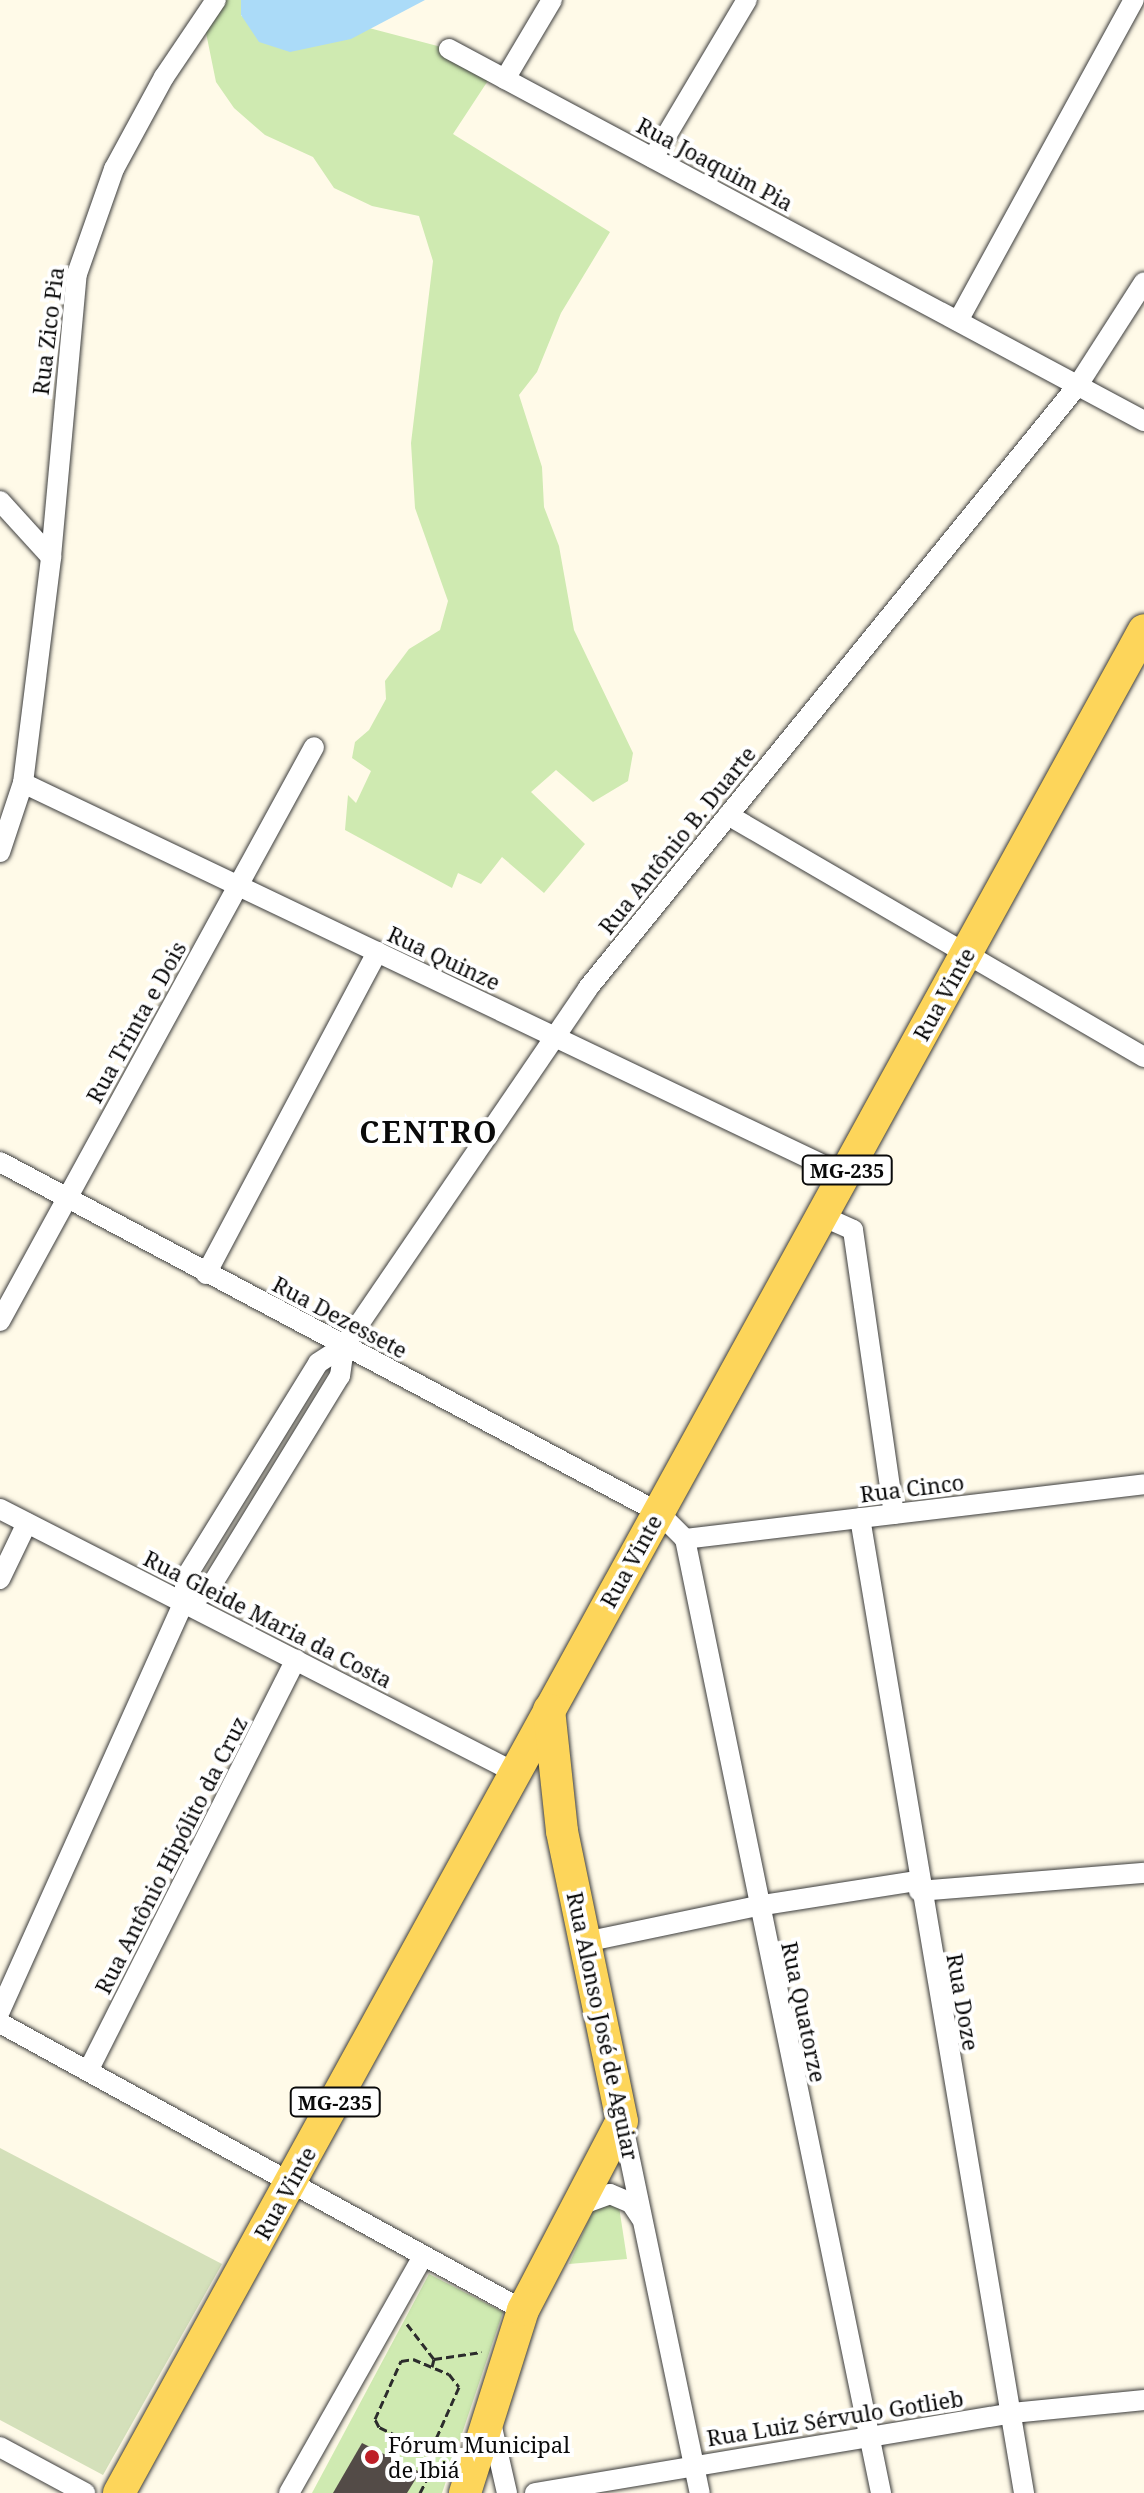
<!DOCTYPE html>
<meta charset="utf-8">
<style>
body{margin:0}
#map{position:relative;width:1144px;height:2493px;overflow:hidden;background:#fffae8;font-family:"Noto Serif",serif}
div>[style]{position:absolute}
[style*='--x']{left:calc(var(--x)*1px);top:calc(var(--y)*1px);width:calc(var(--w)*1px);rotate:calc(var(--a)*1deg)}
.green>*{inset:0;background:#cfeab1}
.cemetery>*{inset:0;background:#d4e0ba}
.water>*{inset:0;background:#abdbf8}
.building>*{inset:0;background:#534b47}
.path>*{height:3px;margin-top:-1.5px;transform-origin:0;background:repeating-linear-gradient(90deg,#2c2c2c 0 8px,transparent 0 12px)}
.roads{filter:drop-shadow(0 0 2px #3d3d3d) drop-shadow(0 0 2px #3d3d3d)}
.street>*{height:20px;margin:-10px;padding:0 10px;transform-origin:10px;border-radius:10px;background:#fff}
.primary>*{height:32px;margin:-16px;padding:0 16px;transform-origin:16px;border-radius:16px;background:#fdd55a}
.dots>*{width:22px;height:22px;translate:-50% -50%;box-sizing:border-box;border:4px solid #fff;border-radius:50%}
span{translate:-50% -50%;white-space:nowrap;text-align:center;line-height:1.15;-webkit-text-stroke:8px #fff;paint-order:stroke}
.shield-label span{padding:2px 6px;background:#fff;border:2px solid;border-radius:6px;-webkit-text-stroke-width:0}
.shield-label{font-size:20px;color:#0a0a0a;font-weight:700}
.street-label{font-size:22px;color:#0a0a0a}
.poi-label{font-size:22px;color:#0a0a0a}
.left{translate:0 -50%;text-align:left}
.district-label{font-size:30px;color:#0a0a0a;font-weight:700;letter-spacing:2px}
</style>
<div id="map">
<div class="green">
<i style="clip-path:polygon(216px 0,241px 0,241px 16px,369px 28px,449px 49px,493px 73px,453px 134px,610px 232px,561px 313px,537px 372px,519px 395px,542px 467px,544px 507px,559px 546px,574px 630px,633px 753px,628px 781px,593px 802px,556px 770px,531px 792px,585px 844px,544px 893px,502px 857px,481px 884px,458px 873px,452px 888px,345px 830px,348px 795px,356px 803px,371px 771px,352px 758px,355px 742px,369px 730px,386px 699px,385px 681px,409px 649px,440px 630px,448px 601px,415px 508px,411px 443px,433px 261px,419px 216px,372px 206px,334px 188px,313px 157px,265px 135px,234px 108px,216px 82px,203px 18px)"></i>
<i style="clip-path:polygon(618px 2200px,627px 2259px,569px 2264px,597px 2202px)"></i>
<i style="clip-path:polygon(429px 2274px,503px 2312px,442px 2493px,312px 2493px)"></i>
</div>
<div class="cemetery">
<i style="clip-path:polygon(0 2148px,222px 2264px,103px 2475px,0 2420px)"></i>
</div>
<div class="water">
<i style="clip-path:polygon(241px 0,425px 0,351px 39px,290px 52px,259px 42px,241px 15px)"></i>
</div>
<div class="building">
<i style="clip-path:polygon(362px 2443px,420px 2472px,407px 2493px,333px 2493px)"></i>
</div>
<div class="path">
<i style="--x:407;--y:2324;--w:44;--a:52.4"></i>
<i style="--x:432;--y:2367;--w:8;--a:-76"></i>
<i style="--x:434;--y:2359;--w:48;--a:-8.5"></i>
<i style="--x:420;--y:2493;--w:30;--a:-64"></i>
<i style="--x:433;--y:2466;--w:14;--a:-102"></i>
<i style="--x:430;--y:2452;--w:57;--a:-153.9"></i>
<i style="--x:379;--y:2427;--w:9;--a:-117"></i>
<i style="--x:375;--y:2419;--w:64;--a:-65.9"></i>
<i style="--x:401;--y:2361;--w:12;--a:-9"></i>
<i style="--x:413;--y:2359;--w:39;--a:23"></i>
<i style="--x:449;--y:2374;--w:16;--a:52"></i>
<i style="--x:459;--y:2387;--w:71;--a:114"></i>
</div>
<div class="roads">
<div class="street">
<i style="--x:449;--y:49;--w:788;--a:28.16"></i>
<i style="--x:505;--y:79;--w:92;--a:-59.3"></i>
<i style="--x:653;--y:158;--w:184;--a:-59.3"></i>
<i style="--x:958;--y:321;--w:366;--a:-61.3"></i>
<i style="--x:0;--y:501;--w:76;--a:47.7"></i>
<i style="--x:23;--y:783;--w:910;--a:25.52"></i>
<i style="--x:728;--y:815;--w:481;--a:30.2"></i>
<i style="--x:0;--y:852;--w:73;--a:-71.6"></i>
<i style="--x:23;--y:783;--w:228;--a:-82.9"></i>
<i style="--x:51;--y:557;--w:284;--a:-84.8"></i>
<i style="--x:77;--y:274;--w:111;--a:-70.6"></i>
<i style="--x:114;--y:169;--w:105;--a:-61.5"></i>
<i style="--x:164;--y:77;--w:93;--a:-56"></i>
<i style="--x:0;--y:1162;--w:745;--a:28.01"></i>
<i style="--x:658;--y:1512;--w:38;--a:45"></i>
<i style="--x:822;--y:1216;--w:34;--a:24"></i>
<i style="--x:853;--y:1230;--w:287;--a:81.8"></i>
<i style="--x:206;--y:1274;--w:365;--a:-62"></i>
<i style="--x:0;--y:1321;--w:654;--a:-61.32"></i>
<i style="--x:0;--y:1509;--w:577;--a:27.1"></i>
<i style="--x:860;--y:1518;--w:989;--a:80.45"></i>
<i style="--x:685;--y:1539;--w:974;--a:78.39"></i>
<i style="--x:685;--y:1539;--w:462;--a:-6.8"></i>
<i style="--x:0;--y:1579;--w:62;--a:-64.3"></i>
<i style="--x:183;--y:1603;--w:28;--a:-26"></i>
<i style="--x:208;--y:1591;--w:252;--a:-58.5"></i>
<i style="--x:340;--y:1376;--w:30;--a:-82"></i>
<i style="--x:919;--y:1891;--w:226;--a:-4.6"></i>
<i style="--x:585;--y:1942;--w:176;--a:-11.8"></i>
<i style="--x:757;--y:1906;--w:162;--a:-8.9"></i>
<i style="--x:0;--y:2011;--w:447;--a:-65.8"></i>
<i style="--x:183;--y:1603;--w:26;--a:-83"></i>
<i style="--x:186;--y:1577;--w:251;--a:-58.3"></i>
<i style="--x:318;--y:1363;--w:31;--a:-33"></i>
<i style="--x:344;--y:1346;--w:433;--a:-55.7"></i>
<i style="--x:588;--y:988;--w:777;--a:-50.9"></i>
<i style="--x:1078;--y:385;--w:122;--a:-57.3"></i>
<i style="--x:0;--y:2023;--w:597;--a:28.76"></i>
<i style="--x:88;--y:2071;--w:461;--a:-63.2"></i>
<i style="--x:622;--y:2121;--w:380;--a:78.2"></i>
<i style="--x:580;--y:2205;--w:32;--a:-20"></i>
<i style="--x:610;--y:2194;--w:23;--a:23"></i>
<i style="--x:631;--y:2203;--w:18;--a:56"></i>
<i style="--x:491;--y:2423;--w:72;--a:77.1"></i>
<i style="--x:0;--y:2447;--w:97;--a:28.4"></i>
<i style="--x:289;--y:2493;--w:272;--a:-60.5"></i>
<i style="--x:535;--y:2493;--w:484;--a:-9.5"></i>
<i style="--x:1012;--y:2413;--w:133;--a:-5.6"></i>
</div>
<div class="primary">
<i style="--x:119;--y:2493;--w:2126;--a:-61.18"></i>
<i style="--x:465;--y:2493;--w:192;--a:-72.4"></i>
<i style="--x:523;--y:2310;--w:213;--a:-62.4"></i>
<i style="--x:622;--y:2121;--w:296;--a:-101.7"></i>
<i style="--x:562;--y:1831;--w:122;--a:-96.1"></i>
</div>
</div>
<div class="dots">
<i style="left:372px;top:2457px;background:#be1f27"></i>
</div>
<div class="shield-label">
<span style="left:847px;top:1170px">MG-235</span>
<span style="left:335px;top:2102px">MG-235</span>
</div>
<div class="street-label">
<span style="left:715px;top:164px;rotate:28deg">Rua Joaquim Pia</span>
<span style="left:48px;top:331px;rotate:-83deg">Rua Zico Pia</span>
<span style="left:677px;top:840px;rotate:-51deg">Rua Antônio B. Duarte</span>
<span style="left:444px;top:958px;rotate:25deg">Rua Quinze</span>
<span style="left:944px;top:994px;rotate:-61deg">Rua Vinte</span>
<span style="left:136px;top:1022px;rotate:-61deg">Rua Trinta e Dois</span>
<span style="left:340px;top:1317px;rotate:28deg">Rua Dezessete</span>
<span style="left:912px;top:1488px;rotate:-7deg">Rua Cinco</span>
<span style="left:631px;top:1561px;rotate:-61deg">Rua Vinte</span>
<span style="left:268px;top:1619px;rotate:27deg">Rua Gleide Maria da Costa</span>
<span style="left:171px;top:1855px;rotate:-63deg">Rua Antônio Hipólito da Cruz</span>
<span style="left:963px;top:2002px;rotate:80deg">Rua Doze</span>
<span style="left:804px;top:2012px;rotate:78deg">Rua Quatorze</span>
<span style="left:603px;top:2026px;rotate:78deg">Rua Alonso José de Aguiar</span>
<span style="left:285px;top:2193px;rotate:-61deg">Rua Vinte</span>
<span style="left:835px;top:2418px;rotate:-9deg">Rua Luiz Sérvulo Gotlieb</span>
</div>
<div class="poi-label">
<span class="left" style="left:388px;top:2457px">Fórum Municipal<br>de Ibiá</span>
</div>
<div class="district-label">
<span style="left:429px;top:1132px">CENTRO</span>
</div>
</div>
